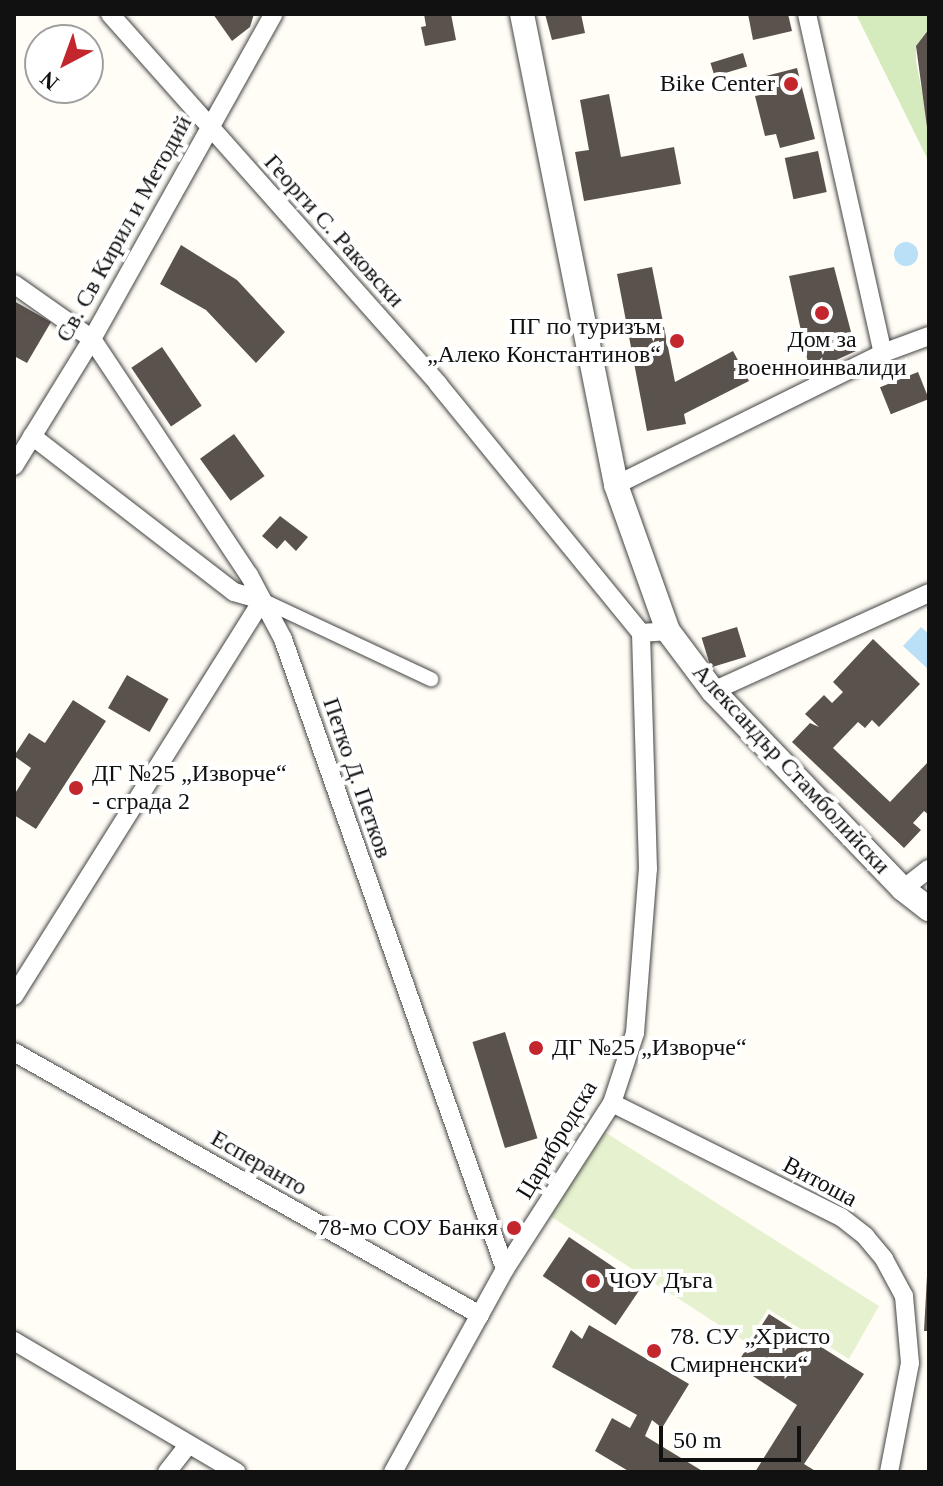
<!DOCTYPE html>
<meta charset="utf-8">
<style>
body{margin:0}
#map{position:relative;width:943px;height:1486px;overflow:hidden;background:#fffdf5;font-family:"Times New Roman",serif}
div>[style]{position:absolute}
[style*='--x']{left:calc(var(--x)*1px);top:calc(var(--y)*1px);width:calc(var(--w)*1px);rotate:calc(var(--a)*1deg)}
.green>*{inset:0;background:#d5ebbd}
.pitch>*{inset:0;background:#e6f2cf}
.water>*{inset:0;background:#b9e0f7}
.round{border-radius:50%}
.building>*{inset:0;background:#5a524d;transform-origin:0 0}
.roads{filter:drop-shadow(0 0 2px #444) drop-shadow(0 0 2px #444)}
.pedestrian>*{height:14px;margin:-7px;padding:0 7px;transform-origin:7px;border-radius:7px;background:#fff}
.minor>*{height:18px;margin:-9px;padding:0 9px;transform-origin:9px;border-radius:9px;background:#fff}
.tertiary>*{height:24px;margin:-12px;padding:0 12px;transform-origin:12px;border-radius:12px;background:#fff}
.dots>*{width:22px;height:22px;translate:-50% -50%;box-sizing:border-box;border:4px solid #fff;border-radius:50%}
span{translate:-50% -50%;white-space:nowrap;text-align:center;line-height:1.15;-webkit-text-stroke:8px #fff;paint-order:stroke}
.poi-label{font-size:24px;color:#111}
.right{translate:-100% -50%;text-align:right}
.left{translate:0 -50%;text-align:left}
.street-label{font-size:24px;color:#111}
.frame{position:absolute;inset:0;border:16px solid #111;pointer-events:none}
.north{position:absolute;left:24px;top:24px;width:80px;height:80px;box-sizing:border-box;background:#fff;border:2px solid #a0a0a0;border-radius:50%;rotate:221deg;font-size:22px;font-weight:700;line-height:32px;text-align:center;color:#111}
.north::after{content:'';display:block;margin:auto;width:28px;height:36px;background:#c4262e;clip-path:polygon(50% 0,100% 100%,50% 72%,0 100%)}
.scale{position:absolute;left:659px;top:1426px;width:142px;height:36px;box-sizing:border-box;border:4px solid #111;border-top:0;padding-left:10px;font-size:24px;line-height:28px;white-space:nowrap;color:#111;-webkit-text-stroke:6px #fff;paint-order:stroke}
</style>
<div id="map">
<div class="green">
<i style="clip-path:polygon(856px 14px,929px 14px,929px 29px,916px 46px,916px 61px,929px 130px,929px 162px)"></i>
</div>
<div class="pitch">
<i style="clip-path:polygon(600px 1129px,879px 1306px,849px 1359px,768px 1309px,747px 1343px,550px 1216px)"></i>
</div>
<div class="water">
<i class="round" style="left:894px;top:242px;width:24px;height:24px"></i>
<i style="clip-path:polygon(921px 627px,929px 634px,929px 670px,903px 646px)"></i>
</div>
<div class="building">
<i style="clip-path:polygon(213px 14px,254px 14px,250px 27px,232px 41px)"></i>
<i style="clip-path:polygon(424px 14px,451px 14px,456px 40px,425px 46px,421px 27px,426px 26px)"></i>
<i style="clip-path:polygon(545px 14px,581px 14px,585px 33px,552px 40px)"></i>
<i style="clip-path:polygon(748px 14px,788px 14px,792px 31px,753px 40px)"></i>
<i style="clip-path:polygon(929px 29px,929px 127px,927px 127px,916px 46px)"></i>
<i style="left:743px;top:53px;width:14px;height:34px;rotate:73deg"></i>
<i style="clip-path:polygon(797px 68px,815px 139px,780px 148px,776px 134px,765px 136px,755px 96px,766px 94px,762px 77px)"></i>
<i style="clip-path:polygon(609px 94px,621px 157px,674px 147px,681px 184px,584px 201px,575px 152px,589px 150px,580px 100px)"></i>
<i style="left:818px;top:151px;width:42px;height:34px;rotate:78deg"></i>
<i style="clip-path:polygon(181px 245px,237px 280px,285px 332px,256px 363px,206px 310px,160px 284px)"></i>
<i style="clip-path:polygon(652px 267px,675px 382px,733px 351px,749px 381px,684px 414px,686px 424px,647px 431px,617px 274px)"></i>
<i style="clip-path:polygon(834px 267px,856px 351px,810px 372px,789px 276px)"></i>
<i style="clip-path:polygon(14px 301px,51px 322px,27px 363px,14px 356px)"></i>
<i style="left:162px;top:347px;width:71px;height:37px;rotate:56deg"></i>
<i style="left:918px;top:372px;width:29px;height:41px;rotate:68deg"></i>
<i style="left:234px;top:434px;width:52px;height:42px;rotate:54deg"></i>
<i style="clip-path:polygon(280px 516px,308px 537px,296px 551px,285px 540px,277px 549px,262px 536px)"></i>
<i style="left:737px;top:627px;width:31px;height:37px;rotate:73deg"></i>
<i style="clip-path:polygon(873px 639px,920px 684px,879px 727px,872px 720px,865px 728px,858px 722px,833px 748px,890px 802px,929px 761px,929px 815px,924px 811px,913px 823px,921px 830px,904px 848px,792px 742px,810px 723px,819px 727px,805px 714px,824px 695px,832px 703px,843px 692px,833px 682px)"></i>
<i style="left:127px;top:675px;width:48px;height:38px;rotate:30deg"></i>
<i style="clip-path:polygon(73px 700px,106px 721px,36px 829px,14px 815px,14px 795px,31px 768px,14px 756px,29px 733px,45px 743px)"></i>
<i style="left:505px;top:1032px;width:111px;height:34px;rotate:73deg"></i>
<i style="left:569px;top:1237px;width:88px;height:47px;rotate:34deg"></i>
<i style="clip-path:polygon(927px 1276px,929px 1276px,929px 1331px,924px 1331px)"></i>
<i style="clip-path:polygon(769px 1314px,864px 1374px,804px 1464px,817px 1472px,755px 1472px,797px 1405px,736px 1365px)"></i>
<i style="clip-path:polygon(589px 1325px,689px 1384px,662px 1428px,652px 1420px,645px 1436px,704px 1472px,630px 1472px,595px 1451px,612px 1418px,630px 1428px,637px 1415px,552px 1367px,571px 1330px,582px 1339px)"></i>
</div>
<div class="roads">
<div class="pedestrian">
<i style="--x:262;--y:600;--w:187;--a:25.1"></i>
</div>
<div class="minor">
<i style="--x:110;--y:14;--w:494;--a:48.4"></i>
<i style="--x:438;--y:384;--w:321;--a:50.8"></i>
<i style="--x:807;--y:14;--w:347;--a:77.4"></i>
<i style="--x:14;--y:284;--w:95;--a:35.2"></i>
<i style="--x:92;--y:339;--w:283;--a:56.4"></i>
<i style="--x:249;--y:575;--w:72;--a:62"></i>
<i style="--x:283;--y:639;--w:668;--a:70.59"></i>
<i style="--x:32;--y:436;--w:255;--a:37.7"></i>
<i style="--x:234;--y:592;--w:29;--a:16"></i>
<i style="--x:14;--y:466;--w:149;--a:-58.4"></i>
<i style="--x:92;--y:339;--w:372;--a:-60.8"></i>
<i style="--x:616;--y:485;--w:298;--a:-26.3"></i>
<i style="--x:883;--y:353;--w:49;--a:-20.3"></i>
<i style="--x:713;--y:691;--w:237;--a:-24.4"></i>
<i style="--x:903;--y:889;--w:33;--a:-38"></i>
<i style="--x:14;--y:996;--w:467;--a:-57.9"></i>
<i style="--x:14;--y:1052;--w:535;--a:29.44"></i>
<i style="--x:612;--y:1103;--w:256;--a:26.5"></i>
<i style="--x:841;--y:1217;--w:31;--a:38"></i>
<i style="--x:865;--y:1236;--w:30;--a:50"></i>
<i style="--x:884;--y:1259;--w:42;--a:61.6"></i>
<i style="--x:904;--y:1296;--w:67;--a:84.9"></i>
<i style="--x:910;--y:1363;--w:111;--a:100.9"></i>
<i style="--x:14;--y:1341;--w:258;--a:30.5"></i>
<i style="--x:167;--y:1472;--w:34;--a:-52"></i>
<i style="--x:393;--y:1472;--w:232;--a:-61.1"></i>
<i style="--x:505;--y:1269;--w:197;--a:-57.2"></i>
<i style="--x:612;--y:1103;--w:74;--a:-71.8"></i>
<i style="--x:635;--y:1033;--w:165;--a:-85.5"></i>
<i style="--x:648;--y:869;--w:236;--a:-91.7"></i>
<i style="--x:641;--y:633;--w:27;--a:-4"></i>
</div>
<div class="tertiary">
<i style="--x:522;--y:14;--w:480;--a:78.7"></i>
<i style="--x:616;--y:485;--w:155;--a:70.4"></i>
<i style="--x:668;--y:631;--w:75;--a:53.1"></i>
<i style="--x:713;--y:691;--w:274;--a:46.2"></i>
<i style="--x:903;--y:889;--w:33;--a:38"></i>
</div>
</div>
<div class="dots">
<i style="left:791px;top:84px;background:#c4262e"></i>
<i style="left:822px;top:313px;background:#c4262e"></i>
<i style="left:677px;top:341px;background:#c4262e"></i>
<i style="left:76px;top:788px;background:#c4262e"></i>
<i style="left:536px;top:1048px;background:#c4262e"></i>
<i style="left:514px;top:1228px;background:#c4262e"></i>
<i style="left:593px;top:1281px;background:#c4262e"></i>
<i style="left:654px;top:1351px;background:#c4262e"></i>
</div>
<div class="poi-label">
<span class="right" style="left:775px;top:84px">Bike Center</span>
<span class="right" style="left:661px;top:341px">ПГ по туризъм<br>„Алеко Константинов“</span>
<span style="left:822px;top:354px">Дом за<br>военноинвалиди</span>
<span class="left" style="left:92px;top:788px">ДГ №25 „Изворче“<br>- сграда 2</span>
<span class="left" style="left:552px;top:1048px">ДГ №25 „Изворче“</span>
<span class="right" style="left:498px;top:1228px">78-мо СОУ Банкя</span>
<span class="left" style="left:609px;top:1281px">ЧОУ Дъга</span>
<span class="left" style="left:670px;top:1351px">78. СУ „Христо<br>Смирненски“</span>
</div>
<div class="street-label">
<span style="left:124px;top:229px;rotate:-61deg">Св. Св Кирил и Методий</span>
<span style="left:334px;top:231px;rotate:48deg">Георги С. Раковски</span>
<span style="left:791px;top:769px;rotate:47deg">Александър Стамболийски</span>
<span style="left:357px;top:778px;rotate:71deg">Петко Д. Петков</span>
<span style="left:557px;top:1140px;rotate:-59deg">Царибродска</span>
<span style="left:259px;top:1163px;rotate:30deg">Есперанто</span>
<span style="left:820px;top:1182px;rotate:28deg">Витоша</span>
</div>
<div class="frame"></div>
<div class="north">N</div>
<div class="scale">50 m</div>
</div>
